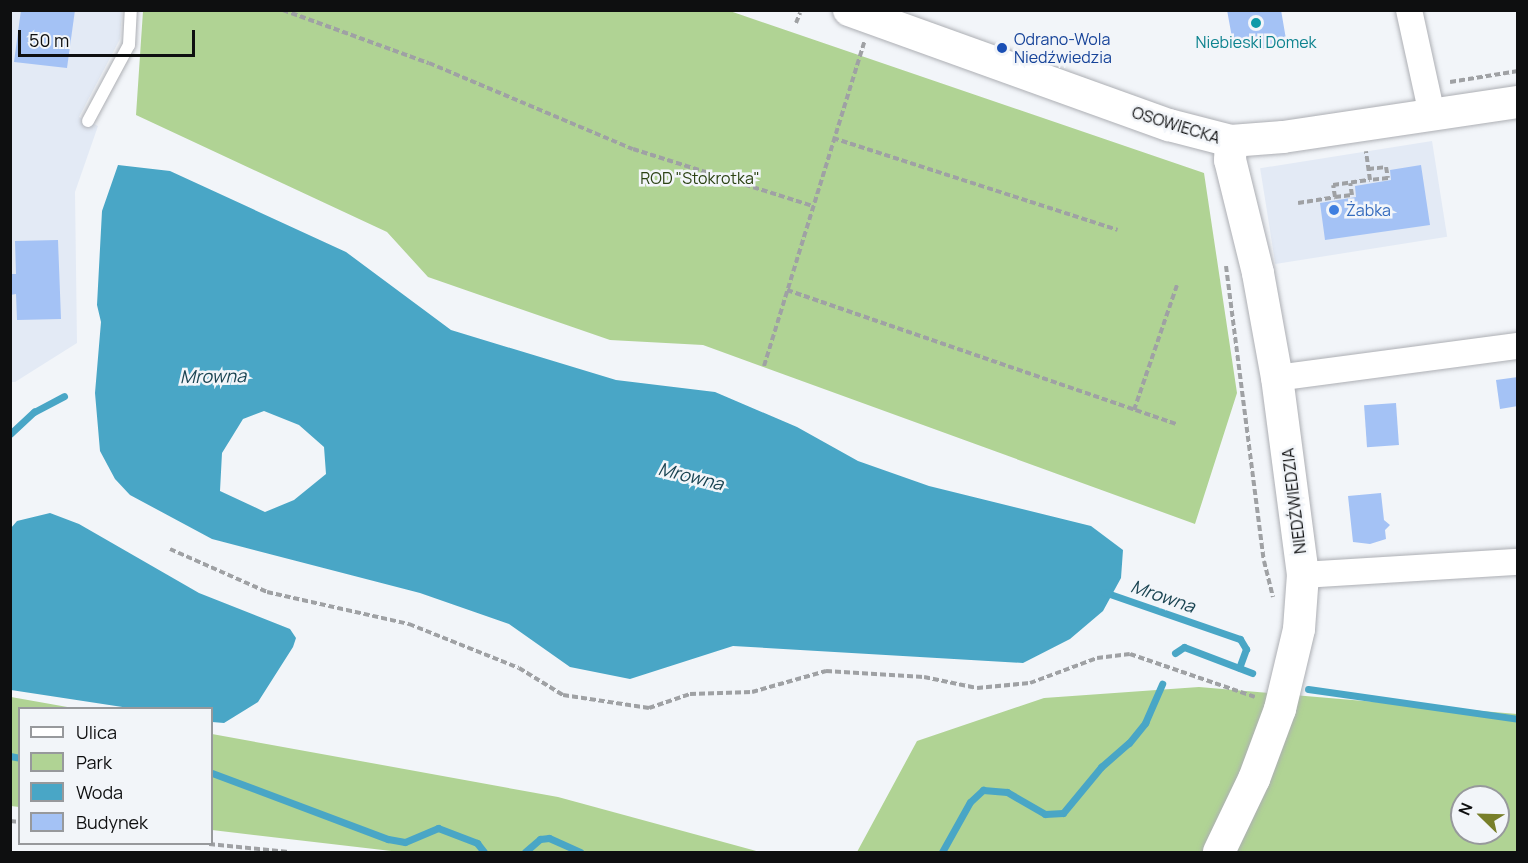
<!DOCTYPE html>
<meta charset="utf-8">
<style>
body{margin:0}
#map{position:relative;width:1528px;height:863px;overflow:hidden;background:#f2f5f9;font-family:Manrope,sans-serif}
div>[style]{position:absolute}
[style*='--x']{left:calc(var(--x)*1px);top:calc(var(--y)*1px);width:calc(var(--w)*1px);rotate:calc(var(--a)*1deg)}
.built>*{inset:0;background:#e3eaf5;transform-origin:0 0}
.green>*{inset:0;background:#b0d394}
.water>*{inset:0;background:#49a6c6}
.stream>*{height:7px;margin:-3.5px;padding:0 3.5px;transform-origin:3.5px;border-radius:3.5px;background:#49a6c6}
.building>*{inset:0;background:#a4c2f5;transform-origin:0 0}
.path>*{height:4px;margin-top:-2px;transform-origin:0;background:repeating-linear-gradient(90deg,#9fa1a4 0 6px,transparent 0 9px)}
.roads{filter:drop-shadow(0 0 2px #adafb4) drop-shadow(0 0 2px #adafb4)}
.service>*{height:12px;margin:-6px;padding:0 6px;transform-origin:6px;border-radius:6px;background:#fff}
.minor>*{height:26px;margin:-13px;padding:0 13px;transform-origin:13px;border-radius:13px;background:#fff}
.tertiary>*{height:32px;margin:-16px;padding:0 16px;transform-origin:16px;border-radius:16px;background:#fff}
.dots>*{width:16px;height:16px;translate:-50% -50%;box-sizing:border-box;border:3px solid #f2f5f9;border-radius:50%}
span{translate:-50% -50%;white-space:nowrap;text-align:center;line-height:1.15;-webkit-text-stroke:5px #f2f5f9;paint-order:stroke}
.transit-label{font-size:16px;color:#164399}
.left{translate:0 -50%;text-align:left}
.culture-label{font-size:16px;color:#0d838f}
.street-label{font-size:16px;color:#0e0f10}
.park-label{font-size:16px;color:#2b4213}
.shop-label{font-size:16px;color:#366cbe}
.water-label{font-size:18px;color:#1a4452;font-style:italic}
.frame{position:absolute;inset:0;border:12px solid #0e0f10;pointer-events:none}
.legend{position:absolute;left:18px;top:707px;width:195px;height:138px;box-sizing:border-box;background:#f2f5f9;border:2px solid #97999c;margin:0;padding:8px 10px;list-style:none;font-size:18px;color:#0e0f10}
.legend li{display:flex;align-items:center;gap:12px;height:30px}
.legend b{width:30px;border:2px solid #97999c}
.north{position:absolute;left:1450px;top:785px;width:60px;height:60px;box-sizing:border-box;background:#f2f5f9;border:2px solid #97999c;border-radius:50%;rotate:293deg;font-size:16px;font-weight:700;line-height:24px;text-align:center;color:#0e0f10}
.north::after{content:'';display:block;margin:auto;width:21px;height:27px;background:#787f2a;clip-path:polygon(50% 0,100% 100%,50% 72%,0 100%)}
.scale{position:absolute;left:18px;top:30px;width:177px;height:27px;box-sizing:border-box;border:3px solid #0e0f10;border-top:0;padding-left:8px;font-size:18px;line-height:21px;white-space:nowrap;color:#0e0f10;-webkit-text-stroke:4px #f2f5f9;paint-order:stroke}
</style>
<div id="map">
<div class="built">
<i style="clip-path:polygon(11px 11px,122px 11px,120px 39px,79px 117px,98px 126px,75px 192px,77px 343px,15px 382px,11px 382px)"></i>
<i style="left:1432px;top:141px;width:97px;height:174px;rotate:81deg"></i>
</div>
<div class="green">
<i style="clip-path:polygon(727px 10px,1204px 173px,1237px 393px,1195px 524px,703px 345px,610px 340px,428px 277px,387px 232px,136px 115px,143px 11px)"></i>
<i style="clip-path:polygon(evenodd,1199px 687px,1517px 714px,1517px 852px,857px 852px,917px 741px,1044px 698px,1199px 687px,1462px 797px,1498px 797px,1498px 833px,1462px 833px,1462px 797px)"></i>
<i style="clip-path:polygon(11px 697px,73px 708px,20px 708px,19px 807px,11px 806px)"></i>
<i style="clip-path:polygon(212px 734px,558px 797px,760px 852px,400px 852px,212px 830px)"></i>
</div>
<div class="water">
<i style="clip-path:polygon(evenodd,118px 165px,170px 171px,346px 252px,451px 330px,616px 380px,715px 392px,797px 427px,858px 461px,929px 486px,1091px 526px,1123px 550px,1121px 578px,1103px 611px,1070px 639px,1023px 663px,733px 646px,630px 679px,570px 667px,509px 624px,420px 593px,212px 539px,130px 495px,115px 479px,100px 451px,95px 393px,101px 322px,97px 305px,102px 211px,118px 165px,264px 411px,299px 425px,324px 447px,326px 474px,294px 500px,265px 512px,220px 491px,222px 453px,243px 419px,264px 411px)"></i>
<i style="clip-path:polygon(50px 513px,79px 524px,199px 593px,290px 629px,296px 638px,293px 647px,258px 702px,224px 723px,212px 722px,212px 708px,129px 708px,11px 690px,11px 528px,17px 521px)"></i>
</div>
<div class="stream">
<i style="--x:10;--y:434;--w:33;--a:-43"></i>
<i style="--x:34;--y:412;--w:34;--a:-28"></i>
<i style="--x:1104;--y:592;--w:144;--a:19.1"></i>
<i style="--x:1240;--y:639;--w:12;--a:59"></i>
<i style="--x:1246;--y:649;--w:20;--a:110"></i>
<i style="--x:1175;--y:653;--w:11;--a:-34"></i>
<i style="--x:1184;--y:647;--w:73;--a:20.9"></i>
<i style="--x:1308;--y:689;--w:212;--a:8.1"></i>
<i style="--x:10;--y:756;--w:10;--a:11"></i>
<i style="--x:212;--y:773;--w:188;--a:20.6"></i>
<i style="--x:388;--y:839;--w:17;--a:10"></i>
<i style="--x:405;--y:842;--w:36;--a:-23"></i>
<i style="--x:438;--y:828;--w:42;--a:21"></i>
<i style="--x:477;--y:843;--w:11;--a:52"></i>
<i style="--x:525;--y:852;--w:20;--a:-41"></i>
<i style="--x:540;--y:839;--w:9;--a:-6"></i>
<i style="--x:549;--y:838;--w:34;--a:24"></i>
<i style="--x:942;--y:852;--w:57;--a:-60.8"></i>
<i style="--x:970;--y:802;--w:18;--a:-43"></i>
<i style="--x:983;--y:790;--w:24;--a:5"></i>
<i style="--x:1007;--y:792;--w:44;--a:30.1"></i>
<i style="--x:1045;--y:814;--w:18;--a:-3"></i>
<i style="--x:1063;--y:813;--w:60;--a:-50.4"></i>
<i style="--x:1101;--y:767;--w:37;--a:-41"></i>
<i style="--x:1129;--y:743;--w:26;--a:-51"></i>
<i style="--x:1145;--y:723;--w:43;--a:-66.4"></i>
</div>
<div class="building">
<i style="clip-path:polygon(21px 10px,75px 10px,67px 68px,14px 62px)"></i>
<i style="clip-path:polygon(1227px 10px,1281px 10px,1287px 45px,1263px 49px,1262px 39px,1233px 43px)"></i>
<i style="clip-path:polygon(1421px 165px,1430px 225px,1325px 240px,1320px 203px,1356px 197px,1355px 186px,1391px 180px,1390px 170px)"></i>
<i style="clip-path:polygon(58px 240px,61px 319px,17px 320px,16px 294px,10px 295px,10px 274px,16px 274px,15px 241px)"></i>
<i style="clip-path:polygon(1518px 377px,1518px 406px,1500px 409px,1496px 380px)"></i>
<i style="left:1396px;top:403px;width:42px;height:32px;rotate:86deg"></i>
<i style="clip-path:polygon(1381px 493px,1384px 520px,1390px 525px,1385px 530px,1386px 539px,1370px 544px,1353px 542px,1348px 496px)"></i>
</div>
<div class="path">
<i style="--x:283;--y:10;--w:155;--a:20"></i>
<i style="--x:429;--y:63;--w:221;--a:22.9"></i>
<i style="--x:633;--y:149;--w:189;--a:17.6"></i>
<i style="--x:796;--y:23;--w:11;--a:-68"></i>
<i style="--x:1450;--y:82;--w:69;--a:-9.2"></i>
<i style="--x:833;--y:138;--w:299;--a:17.9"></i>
<i style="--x:1368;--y:169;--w:18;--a:-6"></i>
<i style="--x:1386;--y:167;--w:11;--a:80"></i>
<i style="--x:1388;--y:178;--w:18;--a:174"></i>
<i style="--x:1335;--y:197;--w:17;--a:-7"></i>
<i style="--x:1352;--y:195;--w:12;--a:-99"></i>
<i style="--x:1298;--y:203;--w:37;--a:-9"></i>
<i style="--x:1335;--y:197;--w:12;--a:-99"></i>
<i style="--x:1333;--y:185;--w:37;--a:-8"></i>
<i style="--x:1370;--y:180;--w:29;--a:-98"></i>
<i style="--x:1226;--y:266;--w:297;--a:82.7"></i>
<i style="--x:1264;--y:561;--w:37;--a:76"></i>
<i style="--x:787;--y:290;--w:412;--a:19"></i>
<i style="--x:764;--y:366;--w:339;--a:-72.8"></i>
<i style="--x:1134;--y:410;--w:132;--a:-71"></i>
<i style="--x:170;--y:549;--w:106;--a:23.9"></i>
<i style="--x:267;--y:592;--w:146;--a:12.7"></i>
<i style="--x:409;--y:624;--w:118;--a:21.8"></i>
<i style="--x:519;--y:668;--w:52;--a:31.5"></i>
<i style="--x:563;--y:695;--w:87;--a:8.6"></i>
<i style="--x:649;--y:708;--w:43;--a:-18.9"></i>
<i style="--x:690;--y:694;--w:62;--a:-1.8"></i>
<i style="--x:752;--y:692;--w:77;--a:-15.8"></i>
<i style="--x:826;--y:671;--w:98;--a:3.5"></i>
<i style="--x:924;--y:677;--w:54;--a:11.7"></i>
<i style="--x:977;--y:688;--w:53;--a:-5.4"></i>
<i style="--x:1030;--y:683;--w:72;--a:-20.5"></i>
<i style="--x:1097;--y:658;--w:33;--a:-7"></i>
<i style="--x:1130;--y:654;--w:132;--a:19"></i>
<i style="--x:10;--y:821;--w:10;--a:6"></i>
<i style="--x:209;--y:844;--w:80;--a:5.7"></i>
</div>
<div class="roads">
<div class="service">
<i style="--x:88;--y:121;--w:86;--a:-61.7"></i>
<i style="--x:129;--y:45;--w:35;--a:-87"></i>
</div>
<div class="minor">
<i style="--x:1409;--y:10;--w:107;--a:77.6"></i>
<i style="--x:1277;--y:378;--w:243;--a:-7.6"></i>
<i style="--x:1303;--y:575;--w:215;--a:-3.5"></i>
</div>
<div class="tertiary">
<i style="--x:849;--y:10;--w:340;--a:19.8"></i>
<i style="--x:1169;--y:125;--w:64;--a:14.5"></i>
<i style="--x:1231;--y:141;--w:52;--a:-4.4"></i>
<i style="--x:1283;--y:137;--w:238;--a:-8.5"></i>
<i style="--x:1219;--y:852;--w:81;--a:-64.4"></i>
<i style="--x:1254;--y:779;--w:75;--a:-69.6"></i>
<i style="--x:1280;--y:709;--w:82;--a:-76.6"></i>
<i style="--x:1299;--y:629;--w:54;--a:-85.8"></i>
<i style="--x:1303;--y:575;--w:199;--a:-97.5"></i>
<i style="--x:1277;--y:378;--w:107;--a:-100.3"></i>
<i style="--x:1258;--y:273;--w:116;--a:-103.9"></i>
<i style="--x:1230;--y:160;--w:19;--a:-87"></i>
</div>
</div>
<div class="dots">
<i style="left:1256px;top:23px;background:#0f9aa8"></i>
<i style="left:1002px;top:48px;background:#1a4fb4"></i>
<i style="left:1334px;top:210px;background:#3f7fe0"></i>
</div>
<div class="transit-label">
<span class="left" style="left:1014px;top:48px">Odrano-Wola<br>Niedźwiedzia</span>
</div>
<div class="culture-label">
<span style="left:1256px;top:42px">Niebieski Domek</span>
</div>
<div class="street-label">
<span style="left:1176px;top:125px;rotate:17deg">OSOWIECKA</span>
<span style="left:1294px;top:501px;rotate:-97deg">NIEDŹWIEDZIA</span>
</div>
<div class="park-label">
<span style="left:700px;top:178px">ROD "Stokrotka"</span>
</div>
<div class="shop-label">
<span class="left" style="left:1346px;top:210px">Żabka</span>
</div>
<div class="water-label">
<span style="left:213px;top:376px;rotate:-1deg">Mrowna</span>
<span style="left:691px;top:476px;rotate:14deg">Mrowna</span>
<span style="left:1163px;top:596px;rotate:19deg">Mrowna</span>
</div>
<div class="frame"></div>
<ul class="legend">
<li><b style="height:8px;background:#fff"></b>Ulica</li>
<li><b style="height:16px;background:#b0d394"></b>Park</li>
<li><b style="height:16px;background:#49a6c6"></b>Woda</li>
<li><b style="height:16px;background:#a4c2f5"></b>Budynek</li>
</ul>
<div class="north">N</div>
<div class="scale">50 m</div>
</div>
